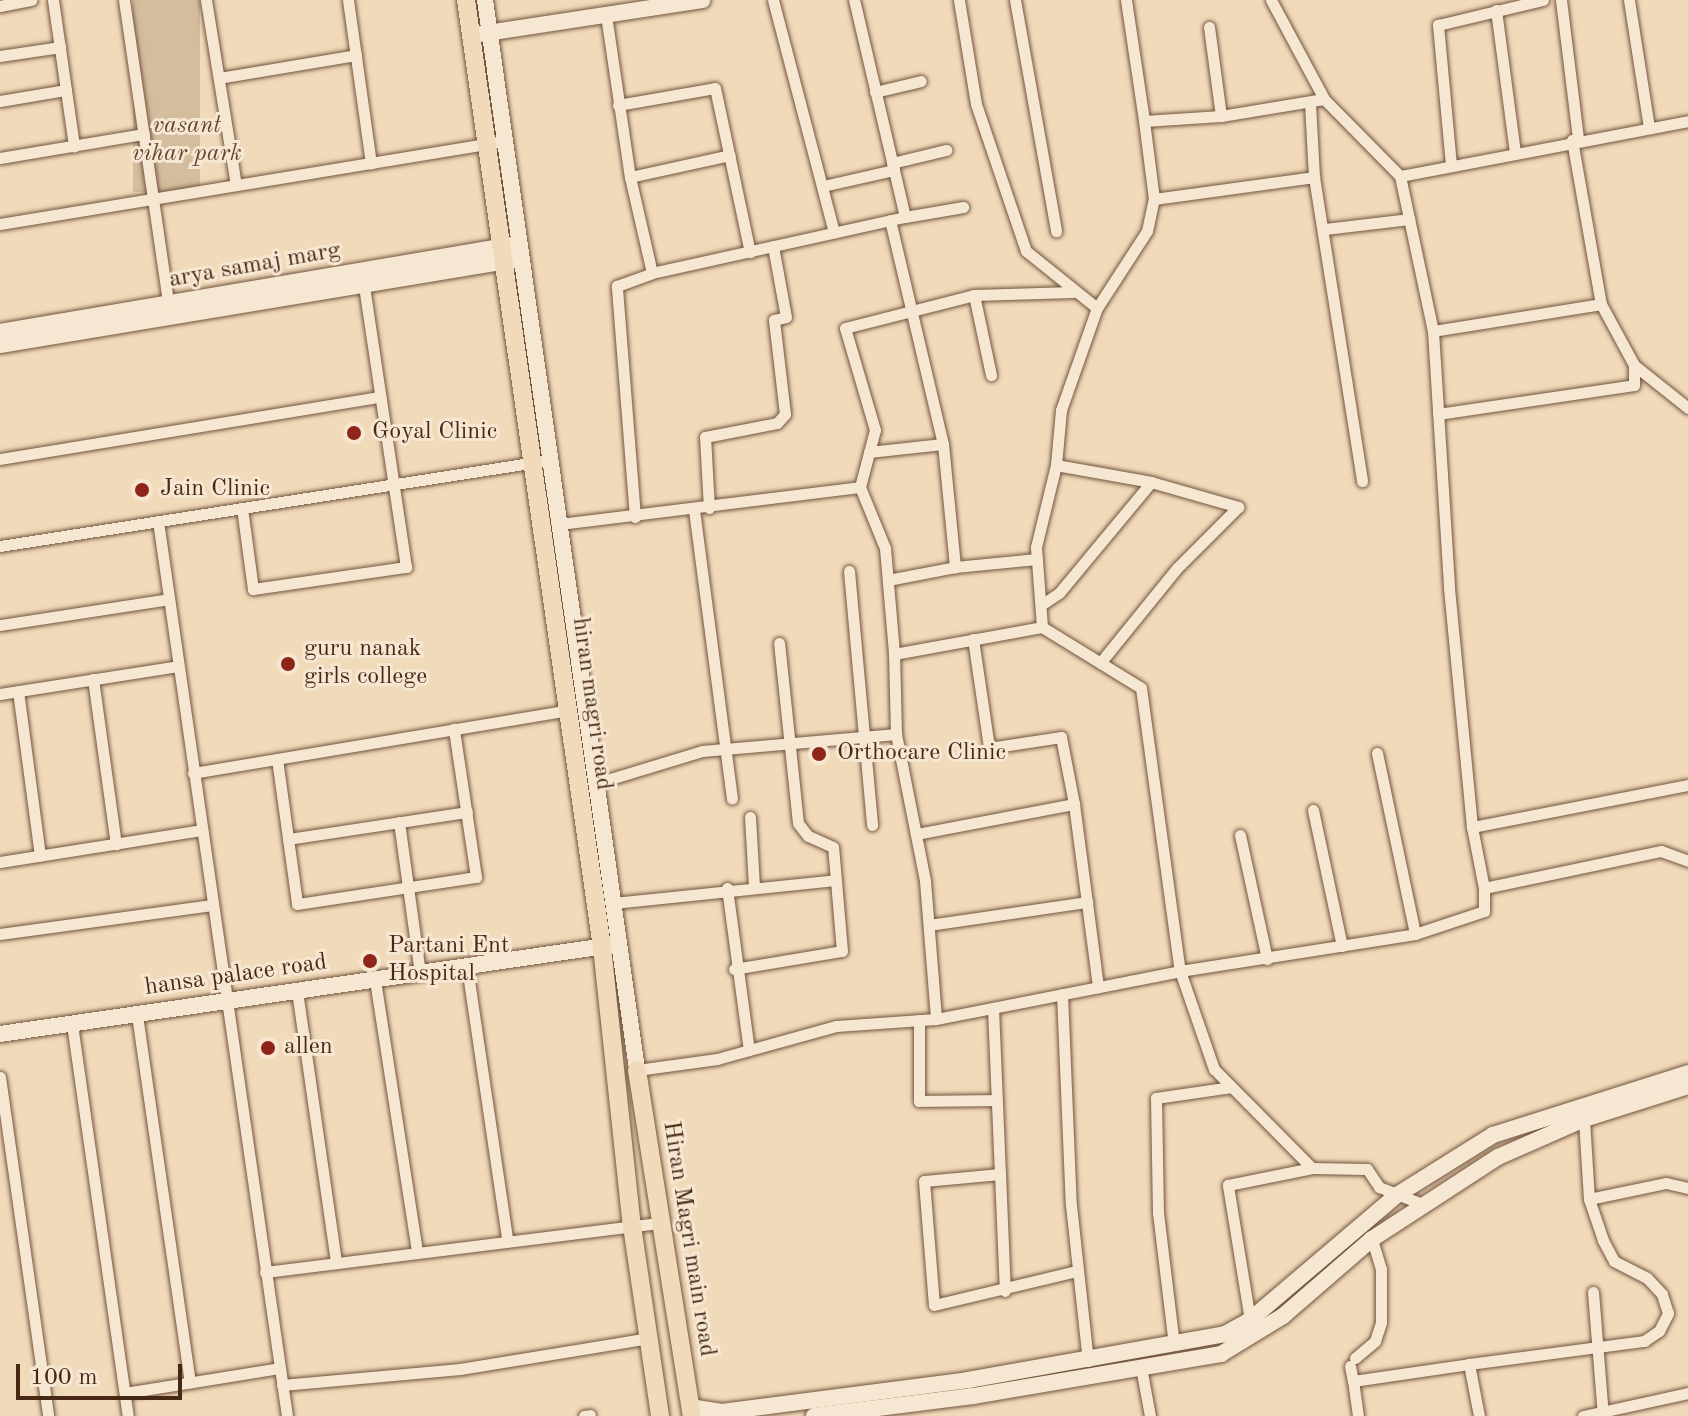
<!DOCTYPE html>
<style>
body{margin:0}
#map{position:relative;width:1688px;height:1416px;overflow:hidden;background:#f1daba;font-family:"Old Standard TT",serif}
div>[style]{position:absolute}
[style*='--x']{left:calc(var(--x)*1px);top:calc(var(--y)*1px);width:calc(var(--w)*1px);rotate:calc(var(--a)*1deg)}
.green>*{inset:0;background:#d4bc9e;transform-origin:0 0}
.roads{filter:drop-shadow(0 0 2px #72543e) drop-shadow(0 0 2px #72543e)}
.street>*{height:11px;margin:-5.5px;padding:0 5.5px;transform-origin:5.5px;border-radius:5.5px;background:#f6e7d2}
.secondary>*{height:16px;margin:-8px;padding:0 8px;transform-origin:8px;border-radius:8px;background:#f6e7d2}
.primary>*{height:18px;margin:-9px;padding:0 9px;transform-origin:9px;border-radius:9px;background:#f1daba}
.dots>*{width:22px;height:22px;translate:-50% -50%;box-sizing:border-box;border:4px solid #f6e7d2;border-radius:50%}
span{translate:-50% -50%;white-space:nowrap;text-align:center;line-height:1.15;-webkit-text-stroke:6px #f6e7d2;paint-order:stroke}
.park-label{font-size:24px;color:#634630;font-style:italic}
.street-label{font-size:24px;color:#472814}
.poi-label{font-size:24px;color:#472814}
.left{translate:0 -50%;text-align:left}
.scale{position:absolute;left:16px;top:1364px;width:166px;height:36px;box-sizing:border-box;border:4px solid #472814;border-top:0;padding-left:10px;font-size:24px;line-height:28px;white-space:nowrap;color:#472814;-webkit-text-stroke:6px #f6e7d2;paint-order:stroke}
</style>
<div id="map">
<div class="green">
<i style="left:133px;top:0;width:67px;height:192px"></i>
</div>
<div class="roads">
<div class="street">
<i style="--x:53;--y:0;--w:148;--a:81.8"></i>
<i style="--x:124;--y:0;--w:311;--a:81.7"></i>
<i style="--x:206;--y:0;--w:187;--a:80.8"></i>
<i style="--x:348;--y:0;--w:165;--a:82"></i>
<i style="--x:773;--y:0;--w:240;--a:75.3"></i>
<i style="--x:1015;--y:0;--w:235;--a:79.9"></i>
<i style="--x:1126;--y:0;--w:122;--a:81.5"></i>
<i style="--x:1144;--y:121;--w:77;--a:-3.7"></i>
<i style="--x:1221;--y:116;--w:104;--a:-9.4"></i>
<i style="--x:1324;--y:99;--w:108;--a:45.4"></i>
<i style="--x:1400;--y:176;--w:158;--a:78"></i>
<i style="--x:1433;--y:331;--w:257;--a:86.4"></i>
<i style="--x:1449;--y:588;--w:240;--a:84.5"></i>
<i style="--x:1472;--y:827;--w:62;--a:78.9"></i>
<i style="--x:1271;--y:0;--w:112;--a:61.8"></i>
<i style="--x:1561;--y:0;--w:140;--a:83"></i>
<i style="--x:1629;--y:0;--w:129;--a:81.1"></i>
<i style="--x:0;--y:6;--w:32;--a:-11"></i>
<i style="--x:1496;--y:10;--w:143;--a:82.4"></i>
<i style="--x:606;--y:15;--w:164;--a:81.6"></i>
<i style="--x:630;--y:177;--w:98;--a:77.1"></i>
<i style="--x:1209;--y:27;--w:90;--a:82.3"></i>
<i style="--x:0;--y:56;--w:61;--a:-8.5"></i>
<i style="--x:219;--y:78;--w:139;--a:-9.5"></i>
<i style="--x:875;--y:92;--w:47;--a:-13.4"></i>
<i style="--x:0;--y:101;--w:67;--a:-9.5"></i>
<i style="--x:1310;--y:103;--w:74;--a:86.9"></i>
<i style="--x:1314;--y:177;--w:308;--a:81"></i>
<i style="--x:618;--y:105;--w:98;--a:-9.9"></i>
<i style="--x:715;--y:88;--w:168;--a:78"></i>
<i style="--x:1572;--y:140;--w:167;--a:80"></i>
<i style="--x:1601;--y:304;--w:69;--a:61.6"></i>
<i style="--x:1634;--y:365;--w:69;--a:38.5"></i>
<i style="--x:0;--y:158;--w:146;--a:-9.5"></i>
<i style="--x:892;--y:163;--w:56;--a:-13.5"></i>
<i style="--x:1451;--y:165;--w:141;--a:-95.3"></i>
<i style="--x:1438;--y:25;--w:108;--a:-13.4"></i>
<i style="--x:1400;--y:176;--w:293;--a:-10.8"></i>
<i style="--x:630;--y:177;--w:102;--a:-12.4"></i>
<i style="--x:823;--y:186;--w:73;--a:-12.7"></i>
<i style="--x:1154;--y:199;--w:162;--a:-7.8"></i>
<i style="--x:905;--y:217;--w:59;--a:-9.8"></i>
<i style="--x:890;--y:220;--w:230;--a:76.7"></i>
<i style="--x:943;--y:444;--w:124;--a:84.4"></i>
<i style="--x:0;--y:224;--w:511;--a:-9.35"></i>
<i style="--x:1325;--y:229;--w:85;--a:-6.8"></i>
<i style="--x:974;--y:295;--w:82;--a:78"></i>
<i style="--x:1097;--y:308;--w:92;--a:-57"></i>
<i style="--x:1147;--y:231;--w:33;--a:-78"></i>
<i style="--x:1154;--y:199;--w:79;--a:-97.3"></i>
<i style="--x:1433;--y:331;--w:170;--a:-9.1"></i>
<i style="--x:1438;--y:414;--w:198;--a:-8.4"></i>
<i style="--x:1634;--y:385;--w:20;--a:-90"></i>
<i style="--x:869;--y:452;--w:74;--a:-6.2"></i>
<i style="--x:0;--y:459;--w:385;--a:-9.3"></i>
<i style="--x:1056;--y:465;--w:97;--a:10.1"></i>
<i style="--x:1151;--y:482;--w:91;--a:16"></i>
<i style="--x:1238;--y:507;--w:86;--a:135"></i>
<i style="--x:1177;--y:568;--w:122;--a:129"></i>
<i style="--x:860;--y:487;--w:66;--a:67.7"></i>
<i style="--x:885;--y:548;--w:106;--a:85.1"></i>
<i style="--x:242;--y:508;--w:82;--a:82.3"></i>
<i style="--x:253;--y:589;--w:155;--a:-8.2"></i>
<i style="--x:406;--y:567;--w:285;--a:-98.5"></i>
<i style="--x:709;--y:508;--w:71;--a:-93.2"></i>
<i style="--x:705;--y:437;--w:73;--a:-11"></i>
<i style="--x:777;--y:423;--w:12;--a:-48"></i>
<i style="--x:785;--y:414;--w:95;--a:-96.7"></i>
<i style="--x:774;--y:320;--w:12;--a:-14"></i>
<i style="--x:786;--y:317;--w:72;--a:-100.4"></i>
<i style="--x:694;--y:510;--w:291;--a:82.5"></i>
<i style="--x:635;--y:517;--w:232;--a:-94.5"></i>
<i style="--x:617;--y:286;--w:37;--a:-20"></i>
<i style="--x:652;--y:273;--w:259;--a:-12.5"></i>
<i style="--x:905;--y:217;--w:223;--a:-103.2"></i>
<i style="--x:158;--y:521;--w:904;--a:81.8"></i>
<i style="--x:559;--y:524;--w:303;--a:-7"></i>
<i style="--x:860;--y:487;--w:59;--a:-75.3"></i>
<i style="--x:875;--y:430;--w:106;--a:-106.4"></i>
<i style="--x:845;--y:328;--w:133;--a:-14.3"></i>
<i style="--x:974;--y:295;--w:99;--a:-1.7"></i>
<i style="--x:0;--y:546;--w:556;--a:-8.9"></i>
<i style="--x:849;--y:571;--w:255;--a:84.8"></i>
<i style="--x:888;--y:580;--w:68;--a:-11"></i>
<i style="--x:955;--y:567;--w:82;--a:-5.6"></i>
<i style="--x:1041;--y:605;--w:22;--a:-34"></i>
<i style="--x:1059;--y:593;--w:144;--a:-50.3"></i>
<i style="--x:0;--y:625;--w:171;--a:-8.7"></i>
<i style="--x:1042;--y:627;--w:116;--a:31.6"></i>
<i style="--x:1141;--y:688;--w:286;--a:82.2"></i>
<i style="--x:1180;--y:971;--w:104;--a:70.9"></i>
<i style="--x:1214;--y:1069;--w:139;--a:45.3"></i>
<i style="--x:1312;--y:1168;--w:55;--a:1"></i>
<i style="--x:1367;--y:1169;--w:22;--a:56"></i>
<i style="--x:1379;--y:1187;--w:46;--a:21.6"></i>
<i style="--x:973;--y:639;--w:110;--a:81.6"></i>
<i style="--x:989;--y:748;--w:73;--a:-8.7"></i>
<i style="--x:1061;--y:737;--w:68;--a:79"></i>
<i style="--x:93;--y:679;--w:167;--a:82.1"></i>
<i style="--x:18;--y:691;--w:166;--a:82.4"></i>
<i style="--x:0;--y:694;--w:180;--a:-8.9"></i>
<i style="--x:896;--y:734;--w:150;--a:78.8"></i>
<i style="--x:925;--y:881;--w:138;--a:85.4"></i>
<i style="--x:1377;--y:753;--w:185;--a:78.1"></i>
<i style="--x:277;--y:759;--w:146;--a:82.1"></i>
<i style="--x:297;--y:904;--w:181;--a:-8.6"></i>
<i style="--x:476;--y:877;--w:150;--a:-98.5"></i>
<i style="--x:193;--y:773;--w:380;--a:-9.5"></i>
<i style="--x:597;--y:783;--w:110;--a:-16.9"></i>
<i style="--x:702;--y:751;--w:195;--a:-5"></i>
<i style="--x:896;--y:734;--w:80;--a:-91.4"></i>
<i style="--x:894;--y:654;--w:150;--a:-10.3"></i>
<i style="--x:1042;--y:627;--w:80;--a:-94.3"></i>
<i style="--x:1036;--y:547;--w:84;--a:-76.3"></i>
<i style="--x:1056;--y:465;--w:55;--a:-84.8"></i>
<i style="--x:1061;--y:410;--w:108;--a:-70.6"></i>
<i style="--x:1097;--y:308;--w:91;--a:-141.2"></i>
<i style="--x:1026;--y:251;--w:155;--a:-108.8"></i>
<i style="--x:976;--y:104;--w:105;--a:-99.3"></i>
<i style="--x:1313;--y:810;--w:139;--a:78"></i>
<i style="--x:750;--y:817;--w:69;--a:86.7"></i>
<i style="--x:399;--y:822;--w:153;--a:82.1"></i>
<i style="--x:1472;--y:827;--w:220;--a:-11"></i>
<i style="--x:916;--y:834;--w:161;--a:-10.8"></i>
<i style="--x:1074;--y:804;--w:185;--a:82.5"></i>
<i style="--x:1240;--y:835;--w:127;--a:77.7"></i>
<i style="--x:288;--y:839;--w:181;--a:-8.6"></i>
<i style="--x:0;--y:862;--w:205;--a:-9"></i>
<i style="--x:727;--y:888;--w:163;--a:82.3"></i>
<i style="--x:614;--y:903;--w:222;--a:-5.9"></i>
<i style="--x:929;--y:925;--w:160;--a:-8.3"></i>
<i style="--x:0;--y:934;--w:214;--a:-7.8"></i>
<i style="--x:467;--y:967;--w:275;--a:81.6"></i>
<i style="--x:734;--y:969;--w:109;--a:-9.5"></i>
<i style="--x:842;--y:951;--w:104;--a:-94.9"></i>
<i style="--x:833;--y:847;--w:27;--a:-156"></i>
<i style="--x:808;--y:836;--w:16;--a:-128"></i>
<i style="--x:798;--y:823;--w:181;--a:-96"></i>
<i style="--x:375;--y:980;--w:274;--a:81.2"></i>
<i style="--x:297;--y:991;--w:275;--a:81.8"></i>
<i style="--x:1062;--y:994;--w:211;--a:87.6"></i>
<i style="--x:1071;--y:1205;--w:157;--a:83.8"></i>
<i style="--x:993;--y:1008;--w:166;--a:87.6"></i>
<i style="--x:1000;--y:1174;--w:76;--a:174.7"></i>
<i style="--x:924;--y:1181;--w:124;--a:85.4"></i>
<i style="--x:934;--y:1305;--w:147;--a:-13.4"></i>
<i style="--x:137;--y:1015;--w:371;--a:81.8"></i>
<i style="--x:919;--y:1020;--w:81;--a:90"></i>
<i style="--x:919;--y:1101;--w:77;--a:-0.7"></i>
<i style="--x:72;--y:1024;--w:396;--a:81.9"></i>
<i style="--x:637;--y:1070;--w:81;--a:-7.8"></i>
<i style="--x:717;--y:1059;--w:123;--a:-15.5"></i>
<i style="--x:836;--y:1026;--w:100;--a:-4"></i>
<i style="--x:936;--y:1019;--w:249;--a:-11.1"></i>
<i style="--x:1180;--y:971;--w:238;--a:-8.9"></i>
<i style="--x:1415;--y:934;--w:73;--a:-18.4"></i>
<i style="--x:1484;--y:911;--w:23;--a:-90"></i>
<i style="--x:1484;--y:888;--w:181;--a:-11.8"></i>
<i style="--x:1661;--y:851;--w:29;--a:20"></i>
<i style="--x:0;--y:1077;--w:342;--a:81.9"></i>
<i style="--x:1000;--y:1174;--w:117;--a:87.6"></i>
<i style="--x:1589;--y:1199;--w:79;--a:-11.7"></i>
<i style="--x:1666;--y:1183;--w:23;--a:13"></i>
<i style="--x:265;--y:1272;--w:397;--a:-7.1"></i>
<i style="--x:1593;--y:1292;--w:124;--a:85.4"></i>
<i style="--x:1250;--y:1320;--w:137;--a:-99.3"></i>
<i style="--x:1228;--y:1185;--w:86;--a:-11.4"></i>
<i style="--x:1174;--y:1345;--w:133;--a:-96.9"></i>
<i style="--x:1158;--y:1213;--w:115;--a:-91"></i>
<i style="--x:1156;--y:1098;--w:76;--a:-8.3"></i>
<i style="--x:1355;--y:1358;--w:26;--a:-40"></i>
<i style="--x:1375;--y:1341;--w:20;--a:-72"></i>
<i style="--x:1381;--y:1322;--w:53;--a:-90"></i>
<i style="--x:1381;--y:1269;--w:31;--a:-107"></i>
<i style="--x:1469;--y:1364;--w:177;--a:-7.5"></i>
<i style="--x:1644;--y:1341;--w:18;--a:-34"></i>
<i style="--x:1659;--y:1331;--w:20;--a:-63"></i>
<i style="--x:1668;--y:1313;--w:20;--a:-108"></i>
<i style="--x:1662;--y:1294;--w:22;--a:-133"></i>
<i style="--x:1647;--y:1278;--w:37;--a:-153"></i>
<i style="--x:1614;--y:1261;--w:24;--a:-118"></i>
<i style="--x:1603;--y:1240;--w:43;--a:-108.9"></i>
<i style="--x:1589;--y:1199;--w:80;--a:-93.6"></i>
<i style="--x:1350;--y:1366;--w:15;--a:79"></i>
<i style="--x:1141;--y:1367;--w:50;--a:79.6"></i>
<i style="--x:282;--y:1385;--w:179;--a:-5.1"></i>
<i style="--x:460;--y:1369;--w:192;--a:-9.3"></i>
<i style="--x:125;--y:1393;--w:156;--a:-9.2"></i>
<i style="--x:584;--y:1416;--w:6;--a:-9"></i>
<i style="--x:1358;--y:1416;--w:35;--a:-98"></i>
<i style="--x:1353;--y:1381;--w:117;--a:-8.3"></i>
<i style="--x:1469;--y:1364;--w:53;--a:79.1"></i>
<i style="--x:1583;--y:1416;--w:107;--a:-12.4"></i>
</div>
<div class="secondary">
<i style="--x:485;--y:0;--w:1081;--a:81.91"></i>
<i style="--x:481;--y:34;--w:224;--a:-8.7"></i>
<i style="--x:0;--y:332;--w:518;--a:-9.66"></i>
<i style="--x:0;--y:345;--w:521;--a:-9.39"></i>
<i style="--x:0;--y:1034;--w:618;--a:-8.27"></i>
<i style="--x:690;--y:1407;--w:32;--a:9"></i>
<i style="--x:722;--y:1412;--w:248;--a:-7.4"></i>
<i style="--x:968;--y:1380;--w:261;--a:-10.1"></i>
<i style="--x:1225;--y:1334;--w:29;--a:-29"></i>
<i style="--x:1250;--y:1320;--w:193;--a:-40.4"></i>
<i style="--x:1397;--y:1195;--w:113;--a:-32"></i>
<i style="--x:1493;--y:1135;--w:205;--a:-17.6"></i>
<i style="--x:814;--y:1416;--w:160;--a:-7.2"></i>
<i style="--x:973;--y:1396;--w:252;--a:-9.6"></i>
<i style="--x:1221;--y:1354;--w:73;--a:-31.5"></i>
<i style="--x:1283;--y:1316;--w:118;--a:-40.9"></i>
<i style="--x:1372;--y:1239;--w:150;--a:-33.1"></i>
<i style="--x:1498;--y:1157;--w:94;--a:-23.8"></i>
<i style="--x:1584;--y:1119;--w:109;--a:-17.6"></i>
</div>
<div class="primary">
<i style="--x:466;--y:0;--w:957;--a:81.83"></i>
<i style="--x:602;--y:947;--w:281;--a:83.9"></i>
<i style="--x:632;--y:1226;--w:192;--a:81.6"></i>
<i style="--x:637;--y:1070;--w:350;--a:81"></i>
</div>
</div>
<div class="dots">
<i style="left:354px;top:433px;background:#8f2418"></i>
<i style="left:142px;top:490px;background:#8f2418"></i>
<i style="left:288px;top:664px;background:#8f2418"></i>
<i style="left:819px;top:754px;background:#8f2418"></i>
<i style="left:370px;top:961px;background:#8f2418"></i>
<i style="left:268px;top:1048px;background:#8f2418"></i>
</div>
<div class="park-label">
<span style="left:187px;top:141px">vasant<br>vihar park</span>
</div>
<div class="street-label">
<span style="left:255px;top:266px;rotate:-10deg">arya samaj marg</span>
<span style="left:591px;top:704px;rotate:82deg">hiran magri road</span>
<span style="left:236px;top:976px;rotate:-8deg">hansa palace road</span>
<span style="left:688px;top:1239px;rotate:81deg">Hiran Magri main road</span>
</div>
<div class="poi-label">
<span class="left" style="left:372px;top:433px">Goyal Clinic</span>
<span class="left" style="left:160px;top:490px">Jain Clinic</span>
<span class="left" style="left:304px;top:664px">guru nanak<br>girls college</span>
<span class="left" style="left:837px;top:754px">Orthocare Clinic</span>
<span class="left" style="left:388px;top:961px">Partani Ent<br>Hospital</span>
<span class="left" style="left:284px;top:1048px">allen</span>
</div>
<div class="scale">100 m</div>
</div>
